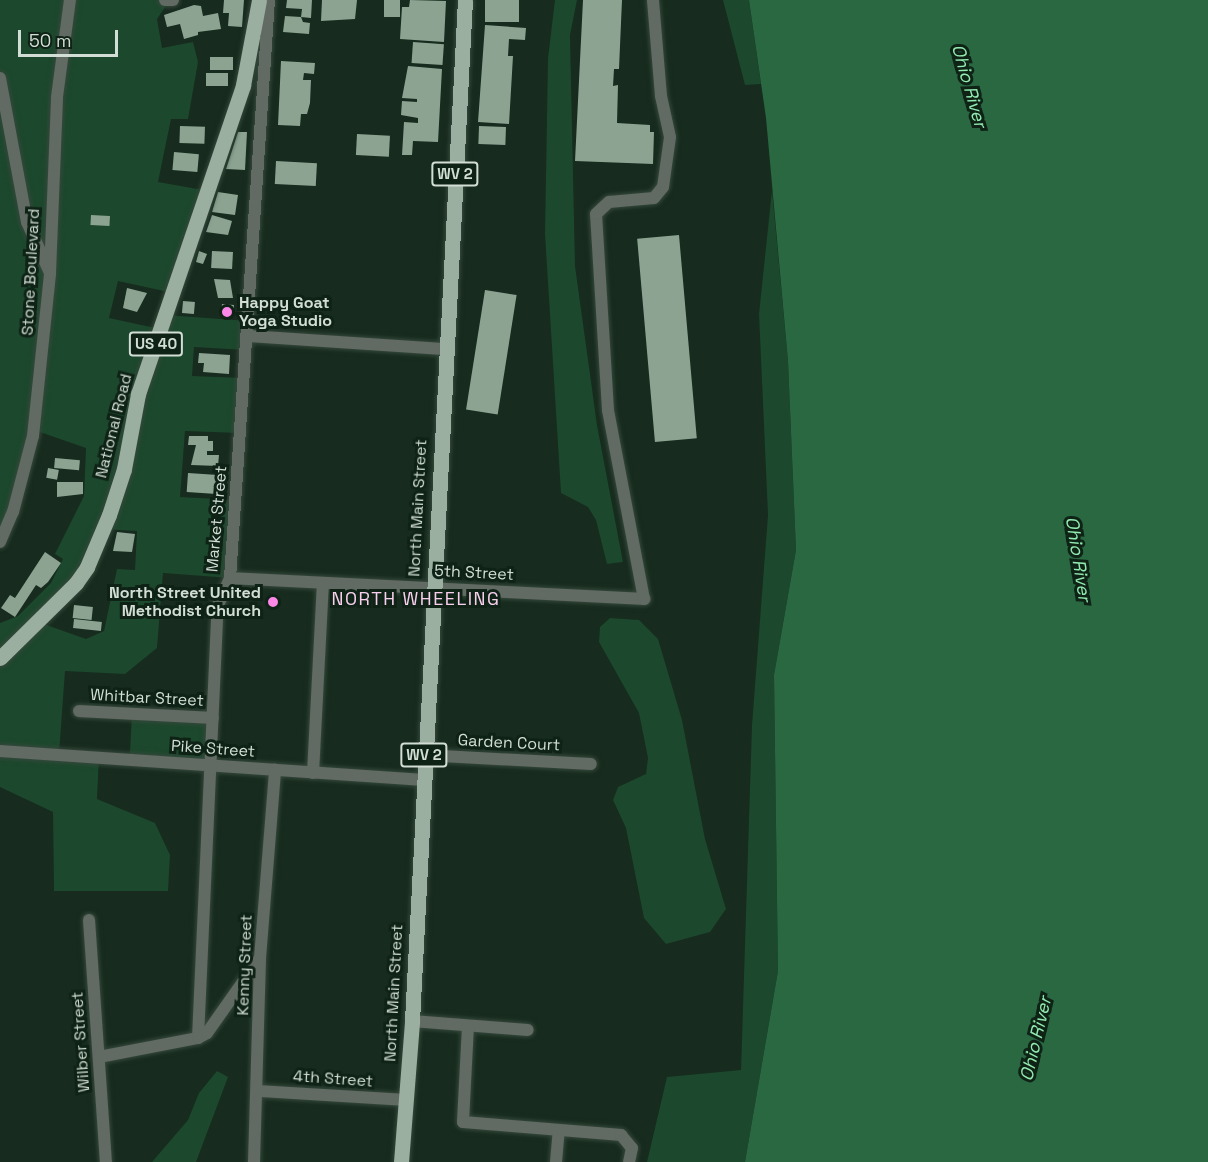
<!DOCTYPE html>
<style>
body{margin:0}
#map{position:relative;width:1208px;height:1162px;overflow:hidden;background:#172b1e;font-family:"Space Grotesk",sans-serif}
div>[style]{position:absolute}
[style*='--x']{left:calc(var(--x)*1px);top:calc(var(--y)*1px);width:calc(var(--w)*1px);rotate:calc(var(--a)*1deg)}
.green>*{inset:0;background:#1c482d;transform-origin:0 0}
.water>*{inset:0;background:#2a6842}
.building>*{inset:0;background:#8ca392;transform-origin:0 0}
.roads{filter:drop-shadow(0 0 2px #35483b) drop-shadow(0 0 2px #35483b)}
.minor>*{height:12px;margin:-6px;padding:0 6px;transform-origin:6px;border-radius:6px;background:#616a63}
.tertiary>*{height:12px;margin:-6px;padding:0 6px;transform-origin:6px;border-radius:6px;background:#616a63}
.primary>*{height:15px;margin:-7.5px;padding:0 7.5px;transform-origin:7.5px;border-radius:7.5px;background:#9bafa0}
.dots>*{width:16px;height:16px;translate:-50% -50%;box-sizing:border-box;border:3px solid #0e2215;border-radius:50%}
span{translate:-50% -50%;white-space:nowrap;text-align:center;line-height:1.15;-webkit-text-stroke:6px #0e2215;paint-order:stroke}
.shield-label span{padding:2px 4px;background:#0e2215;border:2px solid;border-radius:4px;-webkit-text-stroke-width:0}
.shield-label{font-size:15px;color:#d2ded5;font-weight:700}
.street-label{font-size:16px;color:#d2ded5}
.poi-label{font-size:16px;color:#d2ded5;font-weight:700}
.left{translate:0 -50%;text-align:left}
.right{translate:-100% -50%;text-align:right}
.water-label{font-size:18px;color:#92ebb0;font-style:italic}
.neighbourhood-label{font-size:18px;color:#f8d0ee;letter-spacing:1.5px}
.scale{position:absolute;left:18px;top:30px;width:100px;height:27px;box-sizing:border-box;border:3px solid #d2ded5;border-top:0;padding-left:8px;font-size:18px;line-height:21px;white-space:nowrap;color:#d2ded5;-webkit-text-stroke:4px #0e2215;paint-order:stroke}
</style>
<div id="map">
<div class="green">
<i style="clip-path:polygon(evenodd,0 0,170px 0,157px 19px,162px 48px,193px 42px,198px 62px,188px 119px,171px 119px,158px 182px,209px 191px,173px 293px,118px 281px,109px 318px,160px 329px,166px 315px,248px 321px,246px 350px,194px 347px,192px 376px,244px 378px,240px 433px,185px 431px,180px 497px,235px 500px,230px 578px,163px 573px,157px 648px,125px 674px,65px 671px,59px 754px,99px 757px,97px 799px,155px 823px,170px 855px,168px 891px,54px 891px,53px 812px,0 787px,0 623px,18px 616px,51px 583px,63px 559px,55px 554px,84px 496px,86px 448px,34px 430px,0 542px,0 0,103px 529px,137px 531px,135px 570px,117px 569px,104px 631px,86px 639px,38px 622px,87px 567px,103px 529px)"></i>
<i style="clip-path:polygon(555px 0,577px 0,570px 35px,575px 266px,597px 425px,623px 562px,607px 564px,596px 520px,588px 507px,561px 493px,545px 234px,548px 58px)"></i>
<i style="clip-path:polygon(723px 0,749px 0,761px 84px,745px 85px)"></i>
<i style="clip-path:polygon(772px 190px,788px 361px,796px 550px,774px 675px,778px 971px,745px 1162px,647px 1162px,667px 1077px,741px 1070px,752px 725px,768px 515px,759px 314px)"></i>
<i style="clip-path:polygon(610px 618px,639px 620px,658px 639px,682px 720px,705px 839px,726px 909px,710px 932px,666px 944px,644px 918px,626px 828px,613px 800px,618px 787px,646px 774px,648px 758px,639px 713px,599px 642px,600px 627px)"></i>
<i style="left:132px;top:714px;width:81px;height:45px;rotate:3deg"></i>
<i style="clip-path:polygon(217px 1071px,228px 1077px,196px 1162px,152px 1162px,188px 1120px,199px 1093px)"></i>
</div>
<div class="water">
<i style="clip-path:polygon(749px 0,1208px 0,1208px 1162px,745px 1162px,778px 971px,774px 675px,796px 550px,788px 361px,766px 118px)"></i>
</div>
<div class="building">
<i style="clip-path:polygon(224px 0,244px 0,242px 27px,228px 26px,229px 13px,223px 13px)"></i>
<i style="clip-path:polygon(287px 0,312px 0,311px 18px,301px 17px,303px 22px,310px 23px,309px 34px,283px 32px,285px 16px,301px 17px,302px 9px,286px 8px)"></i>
<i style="clip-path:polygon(322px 0,357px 0,355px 19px,321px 21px)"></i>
<i style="left:384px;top:0;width:16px;height:17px"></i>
<i style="clip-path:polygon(410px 0,446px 1px,444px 42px,400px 39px,402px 7px,409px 7px)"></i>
<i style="left:485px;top:0;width:34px;height:22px"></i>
<i style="clip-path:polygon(583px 0,622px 0,619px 69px,614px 69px,613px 86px,618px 85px,617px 123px,650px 125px,650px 132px,654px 132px,653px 164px,575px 161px)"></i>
<i style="clip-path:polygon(194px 5px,201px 6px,203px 16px,218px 13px,221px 29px,198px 32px,198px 35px,184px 39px,180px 24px,167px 27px,164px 15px)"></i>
<i style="clip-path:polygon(485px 25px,526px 28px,525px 40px,509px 39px,508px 56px,513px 56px,509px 124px,478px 122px)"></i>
<i style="left:413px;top:42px;width:31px;height:21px;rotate:4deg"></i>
<i style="left:233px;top:57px;width:13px;height:23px;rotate:90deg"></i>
<i style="clip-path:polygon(281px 61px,315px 63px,314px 74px,304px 73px,303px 80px,311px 80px,310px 103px,307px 114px,301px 114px,300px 126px,278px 125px)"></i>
<i style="clip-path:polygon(408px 66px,442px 69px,438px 142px,413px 141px,412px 155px,402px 155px,404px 122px,418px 123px,418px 118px,401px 115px,402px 101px,417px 102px,417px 99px,402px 98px)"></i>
<i style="left:206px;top:73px;width:22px;height:13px"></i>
<i style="left:180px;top:126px;width:25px;height:17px;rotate:2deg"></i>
<i style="left:479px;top:126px;width:27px;height:18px;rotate:2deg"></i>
<i style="clip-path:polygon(238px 132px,247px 132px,245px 170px,226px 169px)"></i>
<i style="left:357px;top:134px;width:33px;height:21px;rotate:3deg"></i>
<i style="left:174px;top:152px;width:25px;height:18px;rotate:5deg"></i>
<i style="left:276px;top:161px;width:41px;height:23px;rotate:3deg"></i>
<i style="clip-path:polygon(218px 192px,238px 195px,235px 215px,212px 212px)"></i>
<i style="left:91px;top:215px;width:19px;height:10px;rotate:3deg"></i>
<i style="clip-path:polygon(212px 215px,232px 221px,228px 235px,206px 232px)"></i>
<i style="left:679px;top:235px;width:204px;height:42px;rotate:85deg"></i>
<i style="clip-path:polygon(199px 251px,207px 254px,203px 264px,196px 262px)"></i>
<i style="left:212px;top:251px;width:21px;height:17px;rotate:3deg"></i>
<i style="clip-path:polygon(214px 279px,230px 280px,233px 298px,218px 298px)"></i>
<i style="clip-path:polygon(127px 288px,147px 293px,137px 312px,123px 308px)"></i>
<i style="left:485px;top:290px;width:32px;height:121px;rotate:9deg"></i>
<i style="left:183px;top:301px;width:12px;height:12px;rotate:5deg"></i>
<i style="left:222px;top:304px;width:12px;height:12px;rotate:5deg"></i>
<i style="clip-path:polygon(199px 353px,230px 355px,229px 374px,203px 372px,204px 363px,198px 363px)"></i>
<i style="clip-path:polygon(189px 436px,208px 436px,208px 441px,213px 441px,213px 451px,207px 451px,207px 455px,219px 455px,218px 466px,191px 465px,196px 445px,188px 445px)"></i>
<i style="left:55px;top:458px;width:25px;height:10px;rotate:5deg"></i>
<i style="left:48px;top:468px;width:11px;height:10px;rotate:10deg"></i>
<i style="left:188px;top:473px;width:30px;height:19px;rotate:4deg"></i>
<i style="clip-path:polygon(57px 482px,83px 482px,83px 494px,57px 497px)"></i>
<i style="clip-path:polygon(117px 532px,135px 534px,132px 552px,113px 551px)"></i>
<i style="clip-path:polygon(45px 552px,61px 563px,48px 582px,41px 588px,36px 585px,15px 617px,1px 608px,10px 595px,15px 598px)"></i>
<i style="left:74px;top:605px;width:19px;height:13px;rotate:6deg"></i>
<i style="left:74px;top:619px;width:28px;height:9px;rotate:6deg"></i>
</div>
<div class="roads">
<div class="minor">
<i style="--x:165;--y:0;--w:8;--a:0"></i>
<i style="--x:0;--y:78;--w:147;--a:79.4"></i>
<i style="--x:27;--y:222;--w:56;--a:65.7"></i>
<i style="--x:247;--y:336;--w:198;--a:3.8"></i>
<i style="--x:230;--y:578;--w:415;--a:2.9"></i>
<i style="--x:644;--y:599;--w:192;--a:-100.8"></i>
<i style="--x:608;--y:410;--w:196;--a:-93.5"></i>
<i style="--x:596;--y:214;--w:18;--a:-43"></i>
<i style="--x:609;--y:202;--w:45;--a:-5.1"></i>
<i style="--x:654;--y:198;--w:14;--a:-51"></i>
<i style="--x:663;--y:187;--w:50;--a:-82"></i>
<i style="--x:670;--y:137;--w:42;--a:-102.4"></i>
<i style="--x:661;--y:96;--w:96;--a:-94.8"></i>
<i style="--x:79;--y:711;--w:134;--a:3"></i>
<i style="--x:0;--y:751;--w:425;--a:3.9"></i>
<i style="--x:424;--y:755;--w:167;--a:3.1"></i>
<i style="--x:313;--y:773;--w:190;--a:-87"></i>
<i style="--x:89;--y:920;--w:243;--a:86"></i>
<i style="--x:412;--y:1021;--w:116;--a:4.4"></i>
<i style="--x:468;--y:1026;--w:96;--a:93"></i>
<i style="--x:463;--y:1122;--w:159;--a:4.7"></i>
<i style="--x:621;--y:1135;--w:17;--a:50"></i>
<i style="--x:632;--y:1148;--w:14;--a:102"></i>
<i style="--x:198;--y:1038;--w:433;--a:-87.4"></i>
<i style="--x:218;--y:605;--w:30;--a:-66"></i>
<i style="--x:230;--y:578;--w:579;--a:-86.14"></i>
<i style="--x:99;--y:1057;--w:101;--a:-10.9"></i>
<i style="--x:198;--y:1038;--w:10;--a:-29"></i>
<i style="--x:207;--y:1033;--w:92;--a:-54.8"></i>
<i style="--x:259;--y:1091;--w:146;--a:3.5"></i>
<i style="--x:254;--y:1162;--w:204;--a:-88.3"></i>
<i style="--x:260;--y:958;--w:189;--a:-85.4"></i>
<i style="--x:556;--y:1162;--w:32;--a:-85"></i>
</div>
<div class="tertiary">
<i style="--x:0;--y:542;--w:33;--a:-67"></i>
<i style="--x:13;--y:512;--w:79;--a:-75.3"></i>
<i style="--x:33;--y:436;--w:164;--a:-84"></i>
<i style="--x:50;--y:273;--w:176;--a:-87.7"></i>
<i style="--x:57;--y:97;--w:98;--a:-82.4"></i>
</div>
<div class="primary">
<i style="--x:0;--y:658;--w:107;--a:-44.6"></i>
<i style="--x:76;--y:583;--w:19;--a:-55"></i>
<i style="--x:87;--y:567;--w:56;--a:-67.1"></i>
<i style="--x:109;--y:515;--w:48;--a:-71.9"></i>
<i style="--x:124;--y:469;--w:76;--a:-79.4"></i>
<i style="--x:138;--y:394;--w:326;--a:-71.2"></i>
<i style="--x:243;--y:85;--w:86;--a:-79.3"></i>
<i style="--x:401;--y:1162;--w:141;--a:-85.5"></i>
<i style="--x:412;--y:1021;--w:1022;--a:-87.03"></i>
</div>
</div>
<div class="dots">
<i style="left:227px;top:312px;background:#fb87e6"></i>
<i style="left:273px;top:602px;background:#fb87e6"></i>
</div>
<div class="shield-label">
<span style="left:455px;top:174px">WV 2</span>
<span style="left:156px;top:344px">US 40</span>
<span style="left:424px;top:755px">WV 2</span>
</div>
<div class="street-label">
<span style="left:31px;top:272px;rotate:-87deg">Stone Boulevard</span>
<span style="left:114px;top:426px;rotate:-76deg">National Road</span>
<span style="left:418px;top:508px;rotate:-87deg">North Main Street</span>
<span style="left:217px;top:519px;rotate:-85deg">Market Street</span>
<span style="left:474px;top:573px;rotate:3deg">5th Street</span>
<span style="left:147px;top:698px;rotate:3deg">Whitbar Street</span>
<span style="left:509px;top:743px;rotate:3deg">Garden Court</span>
<span style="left:213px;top:749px;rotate:4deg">Pike Street</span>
<span style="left:245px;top:965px;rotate:-88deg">Kenny Street</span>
<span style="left:394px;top:993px;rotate:-87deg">North Main Street</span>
<span style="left:81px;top:1042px;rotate:-94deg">Wilber Street</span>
<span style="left:333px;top:1079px;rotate:4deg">4th Street</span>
</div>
<div class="poi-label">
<span class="left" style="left:239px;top:312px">Happy Goat<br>Yoga Studio</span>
<span class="right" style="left:261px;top:602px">North Street United<br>Methodist Church</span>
</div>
<div class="water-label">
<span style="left:969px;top:86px;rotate:74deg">Ohio River</span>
<span style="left:1078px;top:559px;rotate:81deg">Ohio River</span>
<span style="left:1036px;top:1039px;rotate:-77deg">Ohio River</span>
</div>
<div class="neighbourhood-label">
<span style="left:416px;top:599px">NORTH WHEELING</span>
</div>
<div class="scale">50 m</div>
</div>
